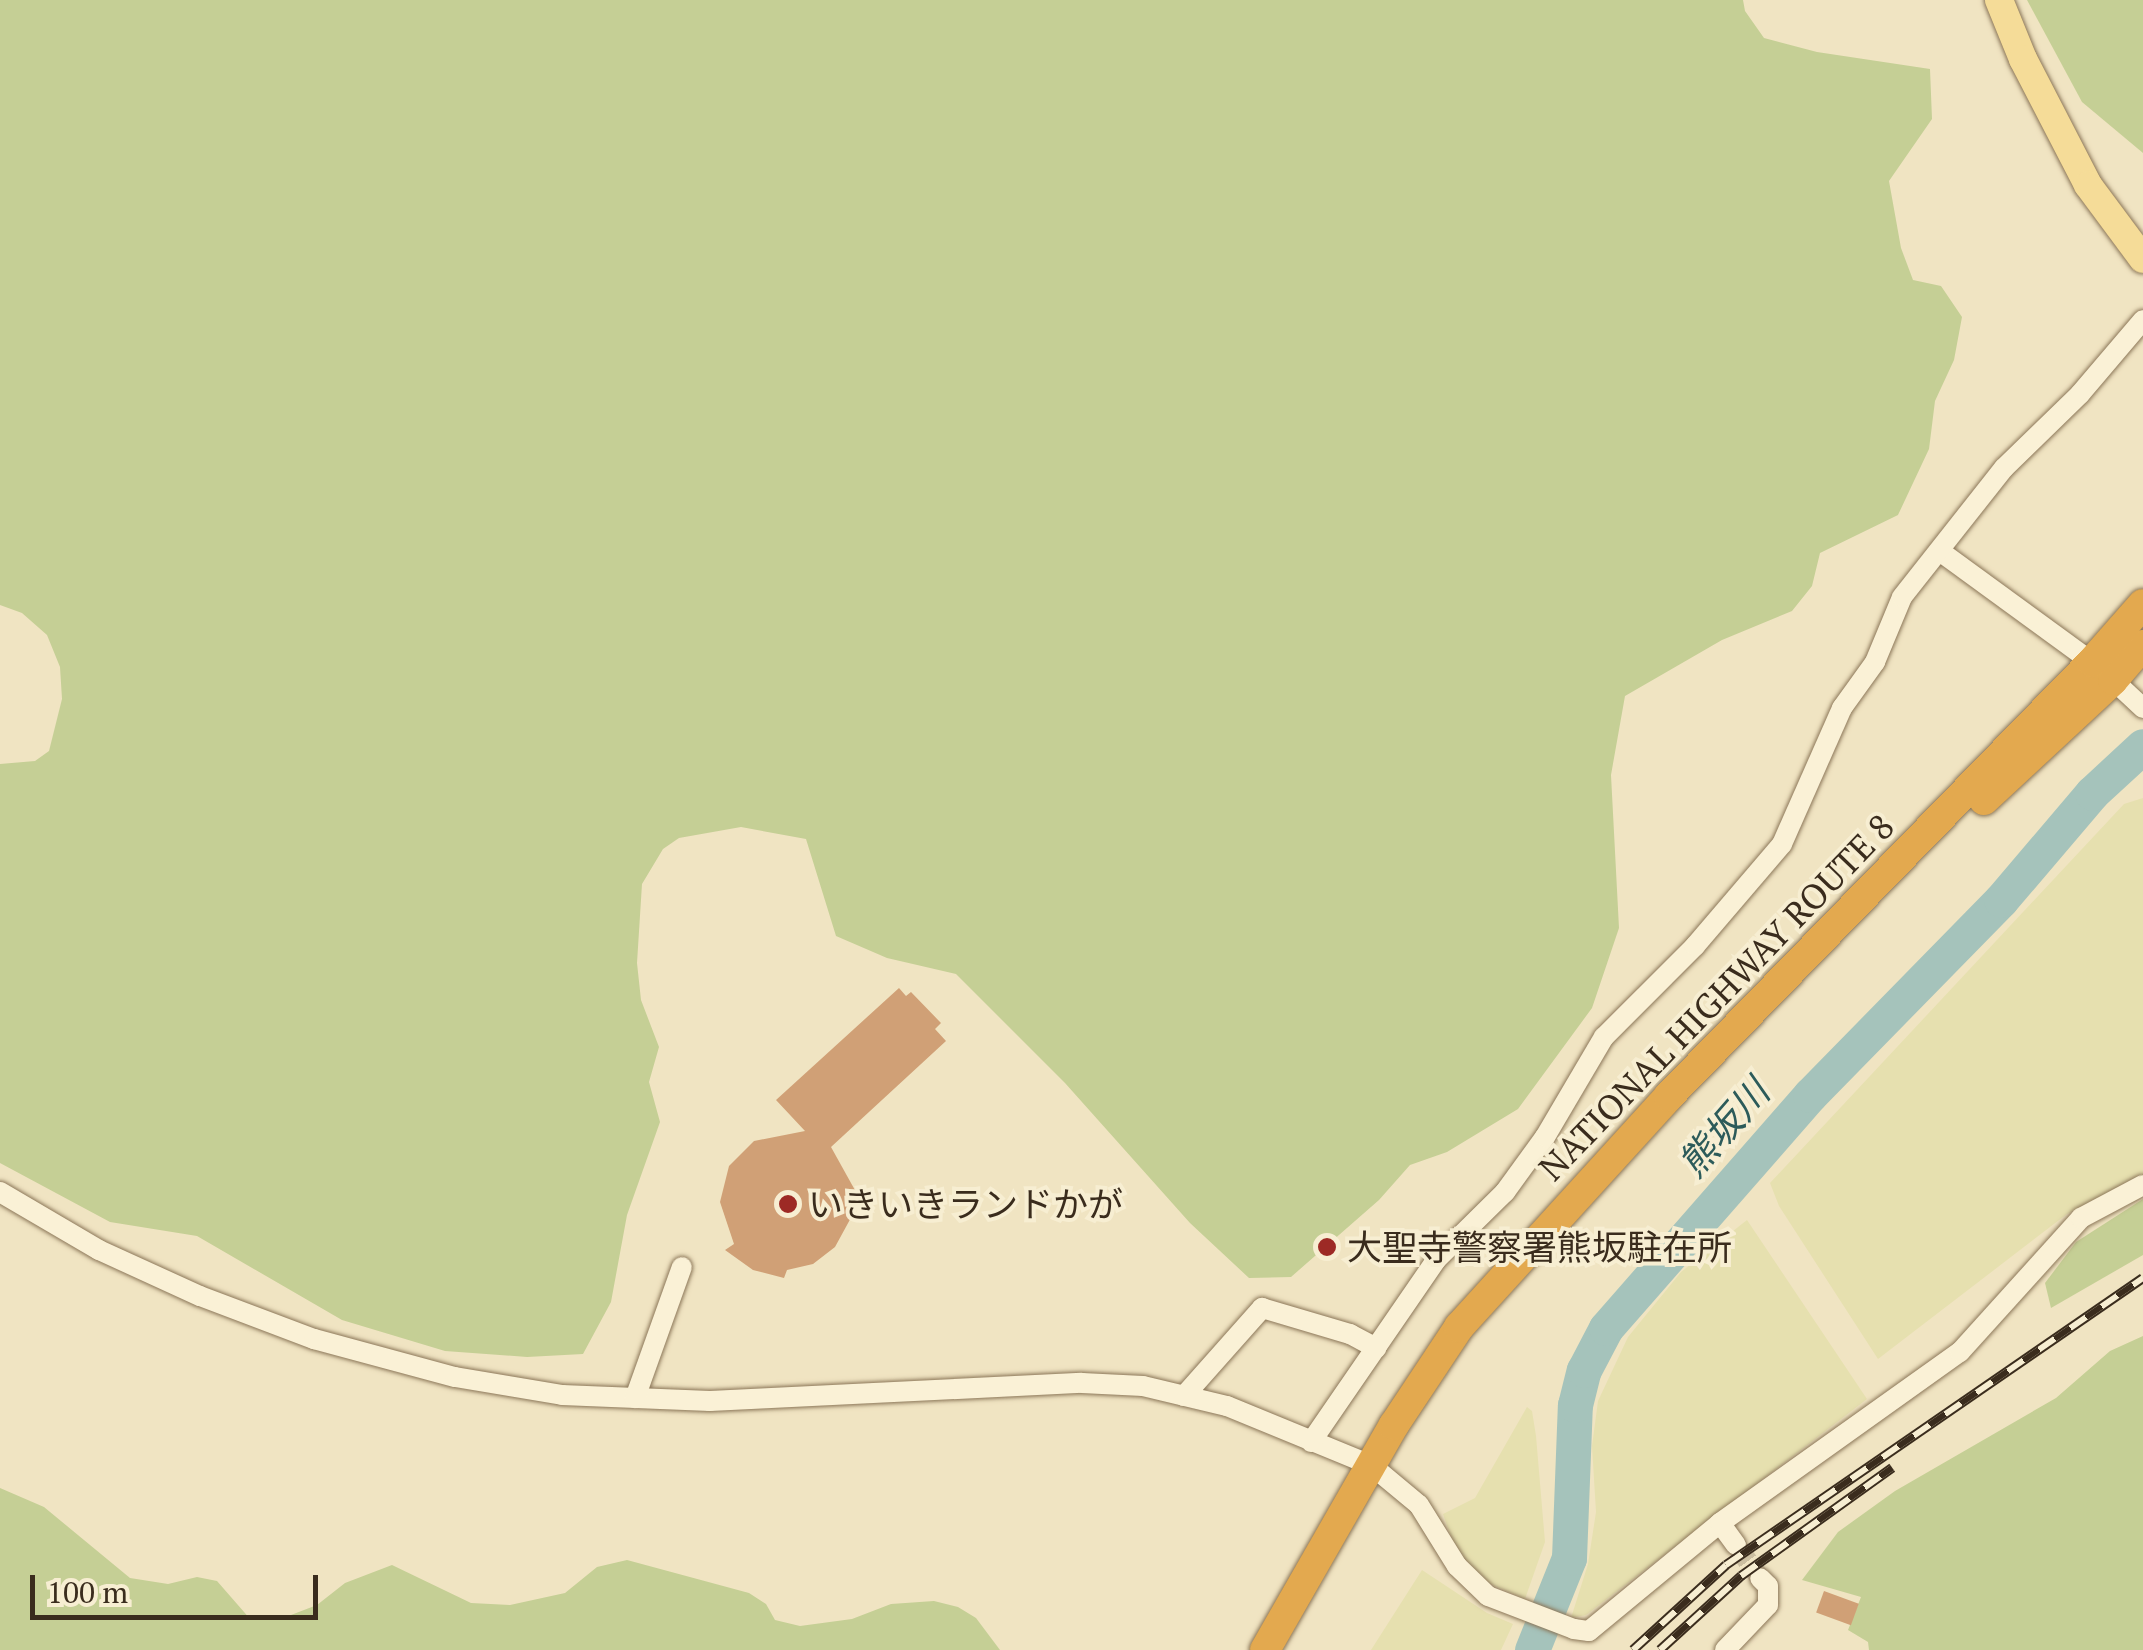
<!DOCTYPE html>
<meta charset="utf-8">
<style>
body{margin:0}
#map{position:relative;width:2143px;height:1650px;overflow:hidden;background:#f0e4c2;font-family:"PT Serif","Noto Sans JP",serif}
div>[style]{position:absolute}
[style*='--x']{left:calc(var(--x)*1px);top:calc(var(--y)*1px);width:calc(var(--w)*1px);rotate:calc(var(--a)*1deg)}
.farmland>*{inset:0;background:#e6e0af}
.green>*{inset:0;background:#c5cf95}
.river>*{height:35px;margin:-17.5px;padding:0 17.5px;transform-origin:17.5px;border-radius:17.5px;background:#a5c3bb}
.building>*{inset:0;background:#d0a076;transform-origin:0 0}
.minor-tunnel>*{height:20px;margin-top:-10px;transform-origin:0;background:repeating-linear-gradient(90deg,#ccbfa1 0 20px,transparent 0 30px)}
.roads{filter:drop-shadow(0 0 2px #8b7658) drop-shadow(0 0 2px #8b7658)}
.minor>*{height:20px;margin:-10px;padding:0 10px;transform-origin:10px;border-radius:10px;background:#faf1d6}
.major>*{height:28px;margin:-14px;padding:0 14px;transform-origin:14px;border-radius:14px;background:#f5dc98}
.highway>*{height:30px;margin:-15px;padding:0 15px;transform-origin:15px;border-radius:15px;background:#e3a94f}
.rail>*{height:10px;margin-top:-5px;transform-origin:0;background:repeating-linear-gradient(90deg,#f7eed2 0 19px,#3a2c1d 0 38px);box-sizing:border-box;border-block:2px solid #3a2c1d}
.dots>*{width:28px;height:28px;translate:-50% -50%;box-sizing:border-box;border:5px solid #f7eed2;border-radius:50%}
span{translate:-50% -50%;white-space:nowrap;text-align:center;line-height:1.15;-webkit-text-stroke:8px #f7eed2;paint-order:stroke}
.street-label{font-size:35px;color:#3a2c1d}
.poi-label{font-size:35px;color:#3a2c1d}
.left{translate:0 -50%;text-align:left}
.water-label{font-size:38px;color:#2c5b5a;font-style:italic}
.scale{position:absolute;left:30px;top:1575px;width:288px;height:45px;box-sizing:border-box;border:5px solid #3a2c1d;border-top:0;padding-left:12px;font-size:30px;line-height:35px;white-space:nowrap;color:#3a2c1d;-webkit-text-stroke:8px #f7eed2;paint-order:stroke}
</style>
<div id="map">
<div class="farmland">
<i style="clip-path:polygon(2143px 798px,2143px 1177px,2067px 1214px,1878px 1359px,1779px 1206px,1770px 1183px,2124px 804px)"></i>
<i style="clip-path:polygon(1747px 1220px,1867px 1399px,1586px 1615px,1571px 1618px,1588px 1564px,1596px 1512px,1592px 1446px,1598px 1401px,1628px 1337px,1681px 1272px)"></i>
<i style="clip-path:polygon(1527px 1407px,1532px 1411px,1536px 1436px,1545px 1542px,1525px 1599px,1488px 1583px,1472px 1569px,1452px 1540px,1443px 1514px,1475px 1498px)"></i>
<i style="clip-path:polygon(1422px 1570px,1487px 1613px,1513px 1624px,1501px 1650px,1371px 1650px)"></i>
</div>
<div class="green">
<i style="clip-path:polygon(0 0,1743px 0,1745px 11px,1764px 38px,1817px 52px,1930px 69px,1932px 119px,1889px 181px,1901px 248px,1913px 280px,1941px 286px,1962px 317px,1954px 360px,1935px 401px,1929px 449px,1898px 515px,1820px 553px,1812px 586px,1792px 611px,1722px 640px,1625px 696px,1611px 775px,1619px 928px,1592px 1008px,1518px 1109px,1447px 1152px,1410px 1165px,1379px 1200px,1291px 1277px,1249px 1278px,1190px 1223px,1065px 1083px,956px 974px,887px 958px,836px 936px,806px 839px,741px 827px,679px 838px,663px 849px,642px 884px,637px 963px,641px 1000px,659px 1047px,649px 1082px,660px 1122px,627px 1215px,611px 1302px,583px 1354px,527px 1357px,445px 1351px,342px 1320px,197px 1236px,110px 1222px,0 1163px,0 764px,35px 761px,49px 751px,62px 699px,60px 667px,47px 635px,22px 613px,0 605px)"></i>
<i style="clip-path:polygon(2027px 0,2143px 0,2143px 153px,2082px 102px)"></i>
<i style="clip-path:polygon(2143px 1199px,2143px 1255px,2051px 1308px,2045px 1283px,2076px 1242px)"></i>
<i style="clip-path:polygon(2143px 1336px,2143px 1650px,1869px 1650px,1868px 1642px,1848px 1630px,1861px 1597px,1802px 1580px,1838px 1532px,1895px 1491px,2056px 1398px,2110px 1351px)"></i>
<i style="clip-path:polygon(0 1488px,44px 1507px,130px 1578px,168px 1584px,197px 1577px,217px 1581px,251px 1620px,278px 1620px,317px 1605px,345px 1583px,392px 1565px,471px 1603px,510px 1605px,565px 1593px,597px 1567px,627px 1560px,749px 1593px,766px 1604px,775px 1620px,800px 1626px,852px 1619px,891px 1604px,934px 1601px,958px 1607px,976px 1618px,1000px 1650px,0 1650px)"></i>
</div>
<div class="river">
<i style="--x:1532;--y:1650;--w:99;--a:-68.1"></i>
<i style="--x:1569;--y:1558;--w:153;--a:-87.8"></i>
<i style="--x:1575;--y:1405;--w:36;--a:-76"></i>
<i style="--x:1584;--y:1370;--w:47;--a:-62.4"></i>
<i style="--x:1606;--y:1328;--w:310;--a:-48.8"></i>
<i style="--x:1810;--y:1095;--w:273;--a:-45.6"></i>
<i style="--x:2001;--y:900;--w:140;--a:-49.6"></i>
<i style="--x:2092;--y:793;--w:69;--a:-42.7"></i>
</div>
<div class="building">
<i style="clip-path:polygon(899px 988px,906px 996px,911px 992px,941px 1023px,935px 1029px,946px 1041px,831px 1147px,856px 1192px,853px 1214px,835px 1247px,813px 1264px,787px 1270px,784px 1278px,753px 1270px,725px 1250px,734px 1244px,720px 1202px,729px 1166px,754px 1141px,805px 1131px,776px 1100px)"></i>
<i style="left:1824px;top:1591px;width:37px;height:23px;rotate:20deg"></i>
</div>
<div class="minor-tunnel">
<i style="--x:1736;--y:1545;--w:41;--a:54"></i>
</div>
<div class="roads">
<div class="minor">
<i style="--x:1941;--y:552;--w:187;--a:36.1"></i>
<i style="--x:2113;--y:680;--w:41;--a:43"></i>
<i style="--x:0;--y:1192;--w:115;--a:30.4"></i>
<i style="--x:99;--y:1250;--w:111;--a:24.5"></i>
<i style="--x:200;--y:1296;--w:122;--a:20.7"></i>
<i style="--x:314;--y:1339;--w:146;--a:15.1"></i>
<i style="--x:455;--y:1377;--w:109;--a:9.5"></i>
<i style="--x:562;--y:1395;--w:148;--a:2.3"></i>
<i style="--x:710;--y:1401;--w:372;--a:-2.8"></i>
<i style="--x:1082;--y:1383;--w:61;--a:2.8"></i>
<i style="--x:1143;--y:1386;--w:86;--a:13.4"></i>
<i style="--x:1227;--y:1406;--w:156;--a:22.3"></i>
<i style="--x:1371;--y:1465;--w:62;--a:39.8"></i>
<i style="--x:1419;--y:1505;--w:72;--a:58.1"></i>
<i style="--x:1457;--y:1566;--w:43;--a:44.1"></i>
<i style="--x:1488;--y:1596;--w:92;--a:21"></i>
<i style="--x:1574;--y:1629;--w:15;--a:8"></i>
<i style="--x:1589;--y:1631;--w:170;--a:-39.5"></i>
<i style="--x:1720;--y:1523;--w:295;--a:-35.5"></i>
<i style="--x:1960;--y:1352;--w:181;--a:-47.9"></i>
<i style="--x:2081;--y:1218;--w:70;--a:-28"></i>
<i style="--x:1184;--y:1396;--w:118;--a:-48.4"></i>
<i style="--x:1262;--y:1308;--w:92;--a:16.5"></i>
<i style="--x:1350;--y:1334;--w:30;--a:28"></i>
<i style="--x:635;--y:1398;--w:139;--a:-70.3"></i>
<i style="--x:1311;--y:1442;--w:221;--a:-55.5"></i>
<i style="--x:1436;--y:1260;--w:97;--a:-44.6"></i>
<i style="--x:1505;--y:1192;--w:68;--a:-54"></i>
<i style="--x:1545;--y:1137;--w:116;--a:-59.5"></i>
<i style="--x:1604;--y:1037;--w:129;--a:-45"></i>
<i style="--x:1695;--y:946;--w:134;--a:-49.5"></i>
<i style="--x:1782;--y:844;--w:149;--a:-66.2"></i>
<i style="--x:1842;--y:708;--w:57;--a:-54.3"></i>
<i style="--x:1875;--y:662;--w:70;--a:-67.4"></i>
<i style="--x:1902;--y:597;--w:164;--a:-51.7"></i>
<i style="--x:2004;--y:468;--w:106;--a:-44.2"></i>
<i style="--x:2080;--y:394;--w:97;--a:-49.6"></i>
<i style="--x:1720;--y:1523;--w:27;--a:54"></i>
<i style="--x:1725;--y:1650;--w:62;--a:-46.3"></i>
<i style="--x:1768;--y:1605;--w:19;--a:-90"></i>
<i style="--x:1768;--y:1586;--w:11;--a:-135"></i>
</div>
<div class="major">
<i style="--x:1999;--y:0;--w:64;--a:67.9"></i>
<i style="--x:2023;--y:59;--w:142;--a:62.7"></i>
<i style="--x:2088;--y:185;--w:92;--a:53.4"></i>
</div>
<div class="highway">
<i style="--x:1984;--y:800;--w:176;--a:-42.9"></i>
<i style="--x:2113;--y:680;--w:46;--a:-49.4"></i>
<i style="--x:1265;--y:1650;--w:259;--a:-60.2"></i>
<i style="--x:1394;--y:1425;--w:118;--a:-56.4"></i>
<i style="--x:1459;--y:1327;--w:312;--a:-47.7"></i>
<i style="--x:1669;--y:1096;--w:606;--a:-45.74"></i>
<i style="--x:2092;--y:662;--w:77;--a:-48.7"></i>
</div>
</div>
<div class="rail">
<i style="--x:1633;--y:1650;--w:126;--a:-42.4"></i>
<i style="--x:1726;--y:1565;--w:506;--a:-34.54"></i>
<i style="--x:1660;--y:1650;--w:110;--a:-42.4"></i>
<i style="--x:1741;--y:1576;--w:186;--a:-35.6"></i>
</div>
<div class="dots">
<i style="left:788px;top:1204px;background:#9d2a25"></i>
<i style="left:1327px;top:1247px;background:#9d2a25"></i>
</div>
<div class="street-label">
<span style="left:1716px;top:997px;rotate:-46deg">NATIONAL HIGHWAY ROUTE 8</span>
</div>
<div class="poi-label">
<span class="left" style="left:808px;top:1204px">いきいきランドかが</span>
<span class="left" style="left:1347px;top:1247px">大聖寺警察署熊坂駐在所</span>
</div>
<div class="water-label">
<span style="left:1724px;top:1128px;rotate:-49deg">熊坂川</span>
</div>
<div class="scale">100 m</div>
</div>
